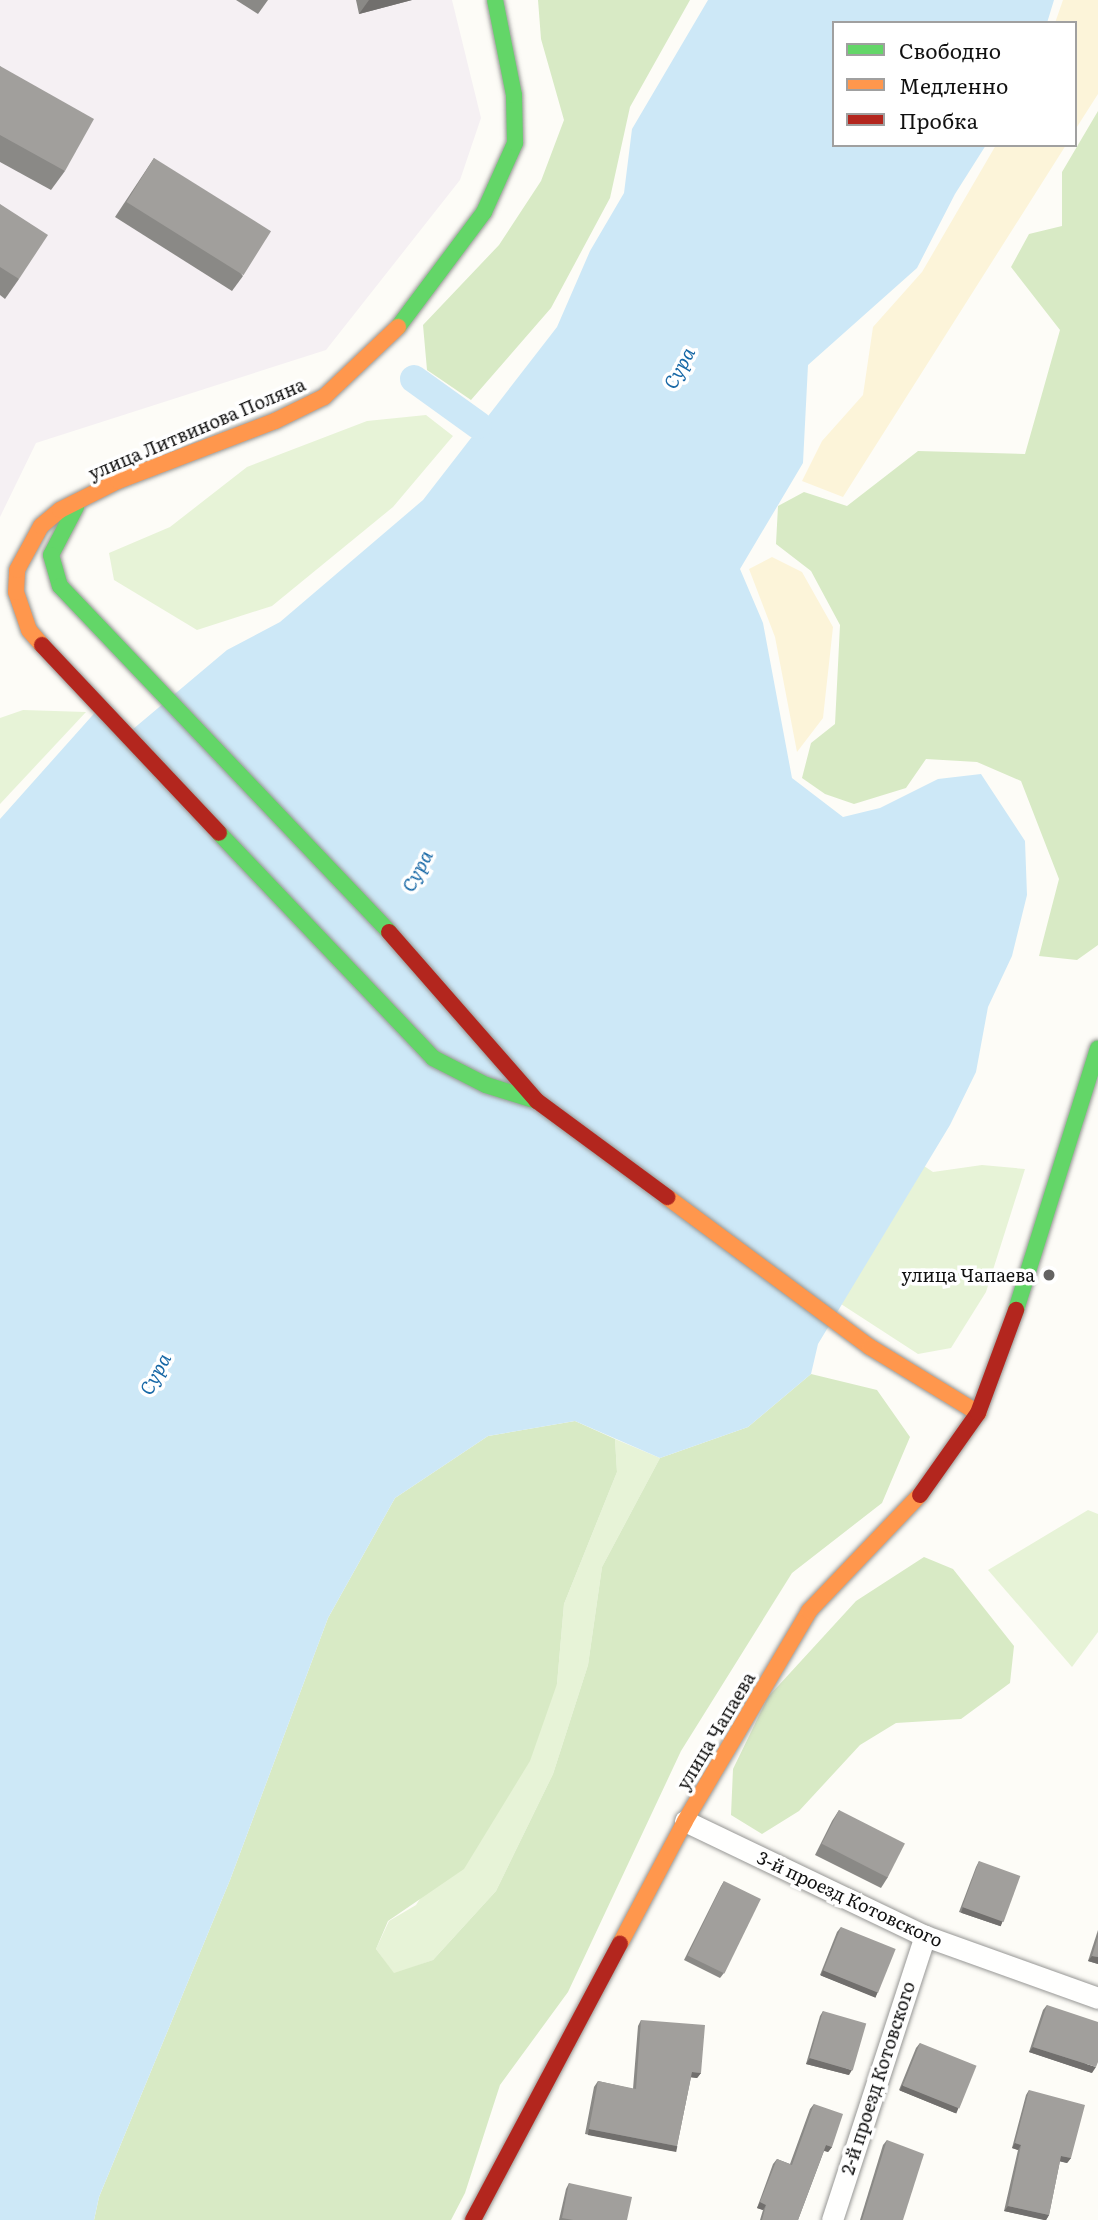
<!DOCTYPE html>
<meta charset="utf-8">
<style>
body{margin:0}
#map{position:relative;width:1098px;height:2220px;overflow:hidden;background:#fdfcf7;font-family:Literata,serif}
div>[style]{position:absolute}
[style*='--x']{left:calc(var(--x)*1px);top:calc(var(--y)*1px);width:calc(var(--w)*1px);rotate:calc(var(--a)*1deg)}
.industrial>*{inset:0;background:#f5f0f3}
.green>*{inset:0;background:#e7f3d7}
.forest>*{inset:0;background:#d8eac5}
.sand>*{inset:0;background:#fcf4d9}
.water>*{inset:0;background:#cde8f7}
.canal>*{height:28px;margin:-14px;padding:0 14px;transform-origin:14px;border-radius:14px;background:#cde8f7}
.roads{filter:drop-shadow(0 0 2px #979795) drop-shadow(0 0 2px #979795)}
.street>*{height:21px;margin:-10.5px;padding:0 10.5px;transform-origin:10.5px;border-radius:10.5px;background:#fffffe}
.fast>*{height:16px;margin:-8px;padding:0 8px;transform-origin:8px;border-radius:8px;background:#63d668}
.slow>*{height:16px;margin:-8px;padding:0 8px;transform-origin:8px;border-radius:8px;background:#ff974d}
.jam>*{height:16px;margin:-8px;padding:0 8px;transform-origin:8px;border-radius:8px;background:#b3261e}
.wall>*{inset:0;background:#8a8986}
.shaded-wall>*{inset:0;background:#716f6d;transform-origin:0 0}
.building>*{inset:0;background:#a19f9c;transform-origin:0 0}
.dots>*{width:19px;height:19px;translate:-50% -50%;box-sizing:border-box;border:4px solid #fff;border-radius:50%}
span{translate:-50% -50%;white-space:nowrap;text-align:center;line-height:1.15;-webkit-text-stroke:7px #fff;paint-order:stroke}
.street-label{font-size:18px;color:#111}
.poi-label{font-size:18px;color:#111}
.right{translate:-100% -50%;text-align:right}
.water-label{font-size:19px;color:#1768a6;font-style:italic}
.legend{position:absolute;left:832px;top:21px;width:245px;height:126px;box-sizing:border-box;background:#fff;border:2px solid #a0a0a0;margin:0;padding:9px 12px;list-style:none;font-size:21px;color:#111}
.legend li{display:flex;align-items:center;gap:14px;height:35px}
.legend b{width:35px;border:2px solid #a0a0a0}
</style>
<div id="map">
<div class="industrial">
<i style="clip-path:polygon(0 0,452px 0,481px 118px,460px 180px,326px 350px,36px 443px,0 517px)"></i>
</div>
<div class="green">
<i style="clip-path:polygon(426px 415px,453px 436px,393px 507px,272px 606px,197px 630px,114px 580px,109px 553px,170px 527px,247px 467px,367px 421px)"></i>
<i style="clip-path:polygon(23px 710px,86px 712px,0 804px,0 718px)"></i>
<i style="clip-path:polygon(982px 1165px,1025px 1169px,986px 1292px,951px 1348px,918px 1354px,841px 1304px,924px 1166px,933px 1172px)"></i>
<i style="clip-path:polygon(615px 1439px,660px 1458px,602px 1567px,588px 1665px,553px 1774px,496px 1891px,433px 1960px,394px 1974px,376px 1949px,389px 1921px,416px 1905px,557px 1684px,564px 1604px,617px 1472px)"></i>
<i style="clip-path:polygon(1088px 1510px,1098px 1514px,1098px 1632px,1072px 1667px,988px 1570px)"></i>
</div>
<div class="forest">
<i style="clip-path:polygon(538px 0,690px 0,630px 107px,610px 198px,551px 308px,471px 400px,427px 370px,423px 325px,499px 245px,541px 181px,564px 120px,541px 39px)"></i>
<i style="clip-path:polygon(1098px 111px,1098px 945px,1077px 960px,1039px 956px,1059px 879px,1021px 781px,977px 762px,926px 759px,906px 788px,854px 804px,825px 794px,802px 778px,811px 743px,835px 724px,840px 625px,811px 571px,776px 544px,778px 506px,804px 492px,847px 506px,918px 451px,1025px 454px,1060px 330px,1011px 267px,1029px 234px,1062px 226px,1062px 172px)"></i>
<i style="clip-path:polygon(811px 1374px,877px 1390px,910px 1437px,882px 1503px,792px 1573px,681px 1751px,568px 1992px,500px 2085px,465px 2193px,451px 2220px,94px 2220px,99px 2197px,230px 1880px,328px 1618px,395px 1498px,488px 1436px,575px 1421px,615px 1439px,617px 1472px,564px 1604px,557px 1684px,530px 1761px,464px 1869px,388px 1921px,376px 1949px,394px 1973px,433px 1960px,496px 1891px,553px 1774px,588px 1665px,602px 1567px,660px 1458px,748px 1427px)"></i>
<i style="clip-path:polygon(924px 1557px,953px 1569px,1014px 1646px,1010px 1683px,961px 1719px,896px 1723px,860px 1745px,799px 1811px,762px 1834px,731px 1815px,733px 1769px,768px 1697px,856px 1601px)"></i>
</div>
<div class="sand">
<i style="clip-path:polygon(1063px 0,1098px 0,1098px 94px,1075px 130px,1075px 23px,1055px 23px)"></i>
<i style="clip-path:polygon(996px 145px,1066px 145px,843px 497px,802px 481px,822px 441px,863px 395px,873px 327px,922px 272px)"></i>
<i style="clip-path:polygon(772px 557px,802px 572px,833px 627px,823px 718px,797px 752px,775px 637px,749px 569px)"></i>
</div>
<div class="water">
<i style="clip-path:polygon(708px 0,1054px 0,1047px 23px,834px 23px,834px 145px,986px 145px,955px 194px,917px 268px,808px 365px,803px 463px,740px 569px,763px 623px,792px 778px,843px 817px,880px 808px,938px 779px,981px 774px,1025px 841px,1027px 895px,1012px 956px,988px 1007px,976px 1072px,950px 1125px,818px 1344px,811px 1374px,748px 1427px,660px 1458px,575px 1421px,488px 1436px,395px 1498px,328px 1618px,230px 1880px,99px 2197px,94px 2220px,0 2220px,0 819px,99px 708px,126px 735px,227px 650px,280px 622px,423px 500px,557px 327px,590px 251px,624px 193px,632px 129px)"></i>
</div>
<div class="canal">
<i style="--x:414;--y:379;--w:79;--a:35.7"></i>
</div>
<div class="roads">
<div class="street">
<i style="--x:685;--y:1821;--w:266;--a:25.6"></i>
<i style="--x:925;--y:1936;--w:184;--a:19.7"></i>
<i style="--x:832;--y:2220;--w:299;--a:-71.9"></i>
</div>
<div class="fast">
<i style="--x:398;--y:327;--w:144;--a:-53.2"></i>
<i style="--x:484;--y:212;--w:76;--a:-65.8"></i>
<i style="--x:515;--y:143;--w:48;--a:-91.2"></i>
<i style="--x:514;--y:95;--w:97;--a:-101.3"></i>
<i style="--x:76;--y:507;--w:54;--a:117.5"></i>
<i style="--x:51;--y:555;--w:32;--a:74"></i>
<i style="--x:60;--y:586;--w:477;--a:46.4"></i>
<i style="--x:219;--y:833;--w:311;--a:46.4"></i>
<i style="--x:433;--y:1058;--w:59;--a:27"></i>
<i style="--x:486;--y:1085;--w:53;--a:17.4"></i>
<i style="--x:1016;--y:1310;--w:274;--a:-72.6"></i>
</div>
<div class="slow">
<i style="--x:42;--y:645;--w:20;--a:-131"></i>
<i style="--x:29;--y:630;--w:40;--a:-108.9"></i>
<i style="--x:16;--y:592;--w:22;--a:-87"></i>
<i style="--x:17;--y:570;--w:50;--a:-61.4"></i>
<i style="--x:41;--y:526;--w:25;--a:-40"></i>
<i style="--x:60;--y:510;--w:65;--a:-26.6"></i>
<i style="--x:118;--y:481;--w:168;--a:-20.9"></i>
<i style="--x:275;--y:421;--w:55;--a:-26.1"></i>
<i style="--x:324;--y:397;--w:102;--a:-43.4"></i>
<i style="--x:667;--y:1197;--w:252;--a:36.5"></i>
<i style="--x:870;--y:1347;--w:127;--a:31.4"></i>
<i style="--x:620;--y:1944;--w:139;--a:-62.1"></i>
<i style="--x:685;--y:1821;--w:244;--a:-59.4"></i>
<i style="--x:809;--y:1611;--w:161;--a:-46.3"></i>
</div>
<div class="jam">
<i style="--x:42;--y:645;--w:258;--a:46.7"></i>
<i style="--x:389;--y:932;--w:225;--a:48.8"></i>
<i style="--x:537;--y:1101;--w:162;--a:36.4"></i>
<i style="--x:920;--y:1495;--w:100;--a:-54.7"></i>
<i style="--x:978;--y:1413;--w:110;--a:-69.7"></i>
<i style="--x:473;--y:2220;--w:313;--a:-62"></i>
</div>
</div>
<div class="wall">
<i style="clip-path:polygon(236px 0,268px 0,258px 14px)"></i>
<i style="clip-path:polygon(356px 0,412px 0,359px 14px)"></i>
<i style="clip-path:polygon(0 66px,65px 171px,51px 190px,0 162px)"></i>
<i style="clip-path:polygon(154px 158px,243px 276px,232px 291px,115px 217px)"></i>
<i style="clip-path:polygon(0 204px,19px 279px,5px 299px,0 295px)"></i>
<i style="clip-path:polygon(839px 1810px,888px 1877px,881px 1888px,815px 1855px,832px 1821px)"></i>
<i style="clip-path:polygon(979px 1861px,1003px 1921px,1000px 1926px,959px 1912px,976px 1867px)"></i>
<i style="clip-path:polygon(724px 1881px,724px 1973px,720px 1978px,684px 1960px,721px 1886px)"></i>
<i style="clip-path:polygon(841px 1927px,878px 1992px,875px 1997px,820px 1975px,837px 1932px)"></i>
<i style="clip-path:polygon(1098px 1930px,1098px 1964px,1088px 1961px)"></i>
<i style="clip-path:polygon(1047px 2005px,1092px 2073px,1029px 2052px,1043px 2010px)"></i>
<i style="clip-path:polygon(823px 2011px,849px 2075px,806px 2064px,820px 2016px)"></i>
<i style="clip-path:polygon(641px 2020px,701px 2073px,697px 2078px,691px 2077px,677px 2146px,673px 2151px,585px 2134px,594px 2087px,598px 2081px,633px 2089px,638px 2026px)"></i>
<i style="clip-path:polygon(920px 2043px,958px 2108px,955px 2113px,899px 2090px,916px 2048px)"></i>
<i style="clip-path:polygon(1029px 2090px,1071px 2158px,1067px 2163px,1060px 2161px,1049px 2215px,1046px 2220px,1004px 2211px,1018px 2150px,1012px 2148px,1026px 2095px)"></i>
<i style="clip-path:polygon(814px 2104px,832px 2147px,828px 2152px,824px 2151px,798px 2220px,760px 2220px,763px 2210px,757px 2208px,773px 2164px,777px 2159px,790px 2164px,810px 2109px)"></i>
<i style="clip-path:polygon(887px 2140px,903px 2220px,860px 2220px,883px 2145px)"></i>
<i style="clip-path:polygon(569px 2183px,627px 2220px,559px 2220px,566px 2189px)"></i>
</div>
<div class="shaded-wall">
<i style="clip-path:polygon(369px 0,412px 0,359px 14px)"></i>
<i style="left:963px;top:1907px;width:42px;height:6px;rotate:19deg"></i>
<i style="clip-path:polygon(1092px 1956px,1098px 1957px,1098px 1964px,1088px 1961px)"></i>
<i style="left:823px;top:1970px;width:59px;height:6px;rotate:22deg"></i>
<i style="clip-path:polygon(1033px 2047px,1096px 2067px,1092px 2073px,1029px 2052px)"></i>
<i style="clip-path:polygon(810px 2058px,852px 2070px,849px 2075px,806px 2064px)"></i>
<i style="clip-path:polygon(692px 2072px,701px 2073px,697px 2078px,688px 2077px)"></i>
<i style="left:902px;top:2085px;width:61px;height:6px;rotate:22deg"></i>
<i style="left:589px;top:2129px;width:90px;height:6px;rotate:11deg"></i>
<i style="clip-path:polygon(1015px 2143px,1021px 2145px,1018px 2150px,1012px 2148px)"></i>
<i style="clip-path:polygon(826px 2145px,832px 2147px,828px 2152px,823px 2150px)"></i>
<i style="clip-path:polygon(1061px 2156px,1071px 2158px,1067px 2163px,1058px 2161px)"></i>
<i style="clip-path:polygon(760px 2202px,766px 2205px,763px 2210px,757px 2208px)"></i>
<i style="clip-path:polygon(1008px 2206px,1049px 2215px,1046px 2220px,1044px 2220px,1004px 2211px)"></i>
</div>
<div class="building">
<i style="clip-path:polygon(0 66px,94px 119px,65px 171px,0 135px)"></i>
<i style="left:154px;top:158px;width:138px;height:52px;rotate:32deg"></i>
<i style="clip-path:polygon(0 204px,48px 235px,19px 279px,0 267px)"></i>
<i style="left:839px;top:1810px;width:74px;height:38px;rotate:27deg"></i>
<i style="left:979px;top:1861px;width:44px;height:49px;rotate:20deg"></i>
<i style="left:724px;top:1881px;width:41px;height:83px;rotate:26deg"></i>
<i style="left:841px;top:1927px;width:59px;height:47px;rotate:22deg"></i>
<i style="clip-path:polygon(1098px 1937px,1098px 1957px,1092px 1956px)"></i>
<i style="clip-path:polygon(1047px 2005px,1098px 2022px,1098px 2062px,1096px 2067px,1033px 2047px)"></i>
<i style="left:823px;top:2011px;width:45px;height:49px;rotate:16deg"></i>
<i style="clip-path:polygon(641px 2020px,705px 2025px,701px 2073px,692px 2072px,677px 2146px,589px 2129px,598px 2081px,636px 2089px)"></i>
<i style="left:920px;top:2043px;width:61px;height:46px;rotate:22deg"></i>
<i style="clip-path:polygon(1029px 2090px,1085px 2105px,1071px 2158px,1061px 2156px,1049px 2215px,1008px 2206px,1021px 2145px,1015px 2143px)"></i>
<i style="clip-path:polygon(814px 2104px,843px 2114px,832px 2147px,826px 2145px,798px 2220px,762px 2220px,766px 2205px,760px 2202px,777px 2159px,792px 2165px)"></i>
<i style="clip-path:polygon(887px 2140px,924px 2154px,903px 2220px,862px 2220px)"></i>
<i style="clip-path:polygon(569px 2183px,632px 2197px,627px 2220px,573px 2220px,562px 2218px)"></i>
</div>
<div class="dots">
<i style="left:1049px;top:1275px;background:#646362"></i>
</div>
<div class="street-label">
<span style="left:197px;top:429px;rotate:-23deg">улица Литвинова Поляна</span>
<span style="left:716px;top:1731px;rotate:-59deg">улица Чапаева</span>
<span style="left:850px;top:1899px;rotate:25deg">3-й проезд Котовского</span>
<span style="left:878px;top:2078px;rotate:-72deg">2-й проезд Котовского</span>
</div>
<div class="poi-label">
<span class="right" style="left:1035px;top:1275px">улица Чапаева</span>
</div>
<div class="water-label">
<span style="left:679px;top:368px;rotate:-62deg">Сура</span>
<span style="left:417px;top:871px;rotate:-62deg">Сура</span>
<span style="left:155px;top:1374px;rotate:-62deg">Сура</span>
</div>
<ul class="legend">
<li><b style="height:9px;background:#63d668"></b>Свободно</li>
<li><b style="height:9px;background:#ff974d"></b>Медленно</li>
<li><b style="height:9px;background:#b3261e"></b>Пробка</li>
</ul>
</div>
